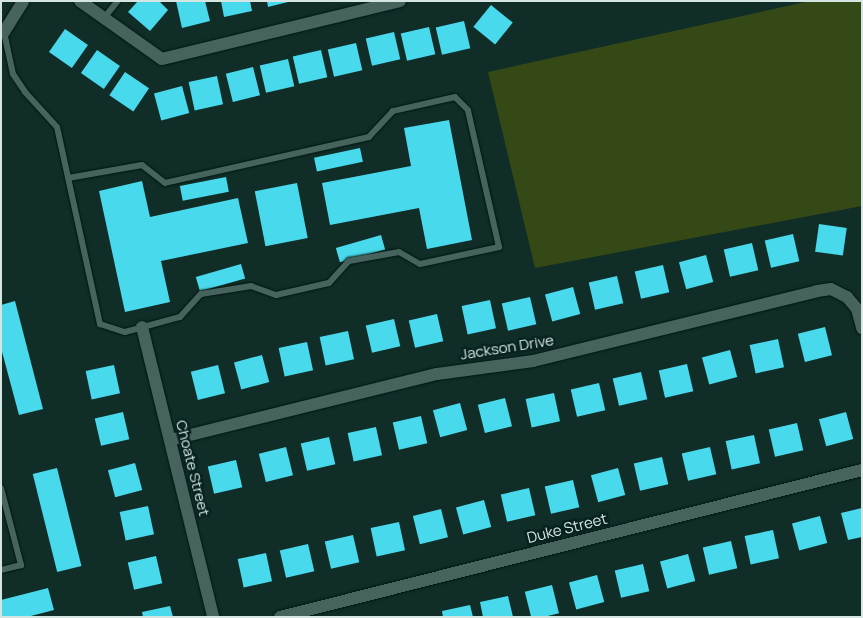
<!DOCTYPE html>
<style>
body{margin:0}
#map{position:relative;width:863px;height:618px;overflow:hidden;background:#112d28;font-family:Manrope,sans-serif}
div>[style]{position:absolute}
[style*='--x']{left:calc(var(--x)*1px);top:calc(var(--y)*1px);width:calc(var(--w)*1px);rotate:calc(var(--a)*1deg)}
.green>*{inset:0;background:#354916}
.building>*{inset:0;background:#49d9ec;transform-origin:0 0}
.roads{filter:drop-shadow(0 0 1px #001511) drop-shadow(0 0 1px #001511)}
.lane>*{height:6px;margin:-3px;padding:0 3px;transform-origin:3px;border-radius:3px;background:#46635d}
.street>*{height:12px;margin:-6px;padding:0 6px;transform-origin:6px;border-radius:6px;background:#46635d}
span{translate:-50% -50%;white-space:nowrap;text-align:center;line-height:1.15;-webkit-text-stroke:5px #07231f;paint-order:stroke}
.street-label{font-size:15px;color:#d5e5e1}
.frame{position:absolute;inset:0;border:2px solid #d5e5e1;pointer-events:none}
</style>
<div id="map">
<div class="green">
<i style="clip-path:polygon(810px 1px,862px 1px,862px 206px,535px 268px,488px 72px)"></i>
</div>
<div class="building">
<i style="clip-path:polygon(138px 1px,159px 1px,168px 10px,150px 31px,128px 12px)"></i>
<i style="clip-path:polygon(176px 1px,205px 1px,210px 21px,182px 28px)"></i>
<i style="clip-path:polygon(221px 1px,250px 1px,252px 11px,224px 17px)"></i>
<i style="clip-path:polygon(267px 1px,288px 1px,288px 2px,268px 7px)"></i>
<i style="left:491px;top:5px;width:28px;height:28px;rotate:39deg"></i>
<i style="left:464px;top:21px;width:28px;height:29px;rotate:77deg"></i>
<i style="left:429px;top:27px;width:28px;height:29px;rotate:77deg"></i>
<i style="left:65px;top:29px;width:28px;height:28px;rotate:35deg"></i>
<i style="left:394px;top:32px;width:28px;height:29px;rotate:77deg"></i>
<i style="left:356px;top:43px;width:28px;height:29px;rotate:77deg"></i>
<i style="left:97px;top:50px;width:28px;height:28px;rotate:35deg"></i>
<i style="left:321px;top:50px;width:28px;height:29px;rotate:77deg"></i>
<i style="left:288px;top:59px;width:28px;height:29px;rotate:77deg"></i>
<i style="left:253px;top:67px;width:29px;height:28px;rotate:76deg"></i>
<i style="left:125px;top:72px;width:29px;height:28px;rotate:34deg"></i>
<i style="left:217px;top:76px;width:29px;height:29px;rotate:78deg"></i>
<i style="left:182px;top:86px;width:28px;height:29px;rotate:75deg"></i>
<i style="clip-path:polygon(449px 120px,472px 240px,427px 249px,419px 208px,330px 225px,322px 183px,411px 166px,404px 128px)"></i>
<i style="left:360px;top:148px;width:14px;height:47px;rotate:78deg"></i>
<i style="left:226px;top:177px;width:15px;height:47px;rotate:79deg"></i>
<i style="clip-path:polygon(142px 181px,150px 217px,238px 198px,248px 243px,161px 261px,170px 302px,125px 312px,99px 191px)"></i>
<i style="left:297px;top:183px;width:56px;height:43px;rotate:79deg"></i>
<i style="left:819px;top:224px;width:28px;height:28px;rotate:8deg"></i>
<i style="left:793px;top:234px;width:28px;height:29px;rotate:77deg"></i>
<i style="left:381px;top:235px;width:15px;height:47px;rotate:74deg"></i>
<i style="left:752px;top:243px;width:28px;height:29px;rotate:77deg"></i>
<i style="left:706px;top:255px;width:28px;height:28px;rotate:75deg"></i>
<i style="left:241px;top:264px;width:15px;height:47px;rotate:74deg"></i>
<i style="left:663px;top:265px;width:28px;height:29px;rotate:77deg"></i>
<i style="left:617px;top:276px;width:28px;height:29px;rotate:77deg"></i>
<i style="left:573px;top:287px;width:28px;height:29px;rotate:75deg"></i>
<i style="left:530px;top:297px;width:28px;height:29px;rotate:77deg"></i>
<i style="left:490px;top:300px;width:29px;height:29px;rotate:78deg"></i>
<i style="clip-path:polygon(15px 301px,43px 409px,19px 415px,1px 348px,1px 305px)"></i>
<i style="left:437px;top:314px;width:28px;height:29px;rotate:77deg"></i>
<i style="left:394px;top:319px;width:28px;height:29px;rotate:77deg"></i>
<i style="left:825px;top:327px;width:29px;height:28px;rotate:76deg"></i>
<i style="left:348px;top:331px;width:29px;height:29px;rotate:78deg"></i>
<i style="left:778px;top:339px;width:29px;height:29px;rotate:78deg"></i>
<i style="left:307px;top:342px;width:29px;height:29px;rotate:78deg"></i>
<i style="left:730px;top:350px;width:28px;height:29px;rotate:75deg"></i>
<i style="left:262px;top:355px;width:28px;height:29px;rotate:75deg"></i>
<i style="left:687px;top:364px;width:28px;height:29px;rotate:77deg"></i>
<i style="left:114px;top:365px;width:29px;height:29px;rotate:78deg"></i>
<i style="left:218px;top:365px;width:29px;height:28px;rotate:76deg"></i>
<i style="left:641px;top:372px;width:28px;height:29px;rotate:77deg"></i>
<i style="left:599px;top:383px;width:28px;height:29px;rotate:77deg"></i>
<i style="left:554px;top:393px;width:29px;height:29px;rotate:78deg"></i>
<i style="left:505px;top:398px;width:29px;height:28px;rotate:76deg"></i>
<i style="left:460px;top:403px;width:28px;height:28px;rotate:75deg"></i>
<i style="left:123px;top:412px;width:28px;height:29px;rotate:77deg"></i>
<i style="left:846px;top:412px;width:28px;height:28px;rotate:75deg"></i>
<i style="left:421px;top:416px;width:28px;height:29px;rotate:77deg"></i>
<i style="left:797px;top:423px;width:28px;height:29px;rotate:77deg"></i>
<i style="left:376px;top:427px;width:29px;height:29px;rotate:78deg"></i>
<i style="left:754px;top:435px;width:29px;height:29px;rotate:78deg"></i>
<i style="left:329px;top:437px;width:28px;height:29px;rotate:77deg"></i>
<i style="left:286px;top:447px;width:29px;height:28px;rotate:76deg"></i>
<i style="left:710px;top:447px;width:28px;height:29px;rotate:77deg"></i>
<i style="left:662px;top:457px;width:28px;height:29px;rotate:77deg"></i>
<i style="left:236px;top:460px;width:28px;height:29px;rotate:77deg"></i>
<i style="left:135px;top:463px;width:28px;height:28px;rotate:75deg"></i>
<i style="left:57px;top:468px;width:101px;height:25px;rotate:76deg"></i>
<i style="left:618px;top:468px;width:28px;height:28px;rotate:75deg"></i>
<i style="left:573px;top:480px;width:28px;height:29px;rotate:77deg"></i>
<i style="left:529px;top:488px;width:28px;height:29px;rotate:77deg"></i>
<i style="left:484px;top:500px;width:28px;height:29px;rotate:75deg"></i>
<i style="left:148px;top:506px;width:29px;height:29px;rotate:78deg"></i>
<i style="clip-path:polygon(862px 508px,862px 537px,848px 540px,841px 513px)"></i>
<i style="left:441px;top:509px;width:29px;height:29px;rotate:76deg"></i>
<i style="left:820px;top:516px;width:28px;height:29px;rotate:75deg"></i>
<i style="left:399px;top:522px;width:29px;height:29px;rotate:78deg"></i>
<i style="left:773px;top:530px;width:29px;height:29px;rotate:78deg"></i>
<i style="left:353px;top:535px;width:28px;height:29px;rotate:77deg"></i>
<i style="left:731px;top:541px;width:28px;height:29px;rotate:77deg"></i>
<i style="left:308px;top:544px;width:28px;height:29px;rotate:77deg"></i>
<i style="left:266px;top:553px;width:29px;height:29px;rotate:78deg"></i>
<i style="left:688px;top:554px;width:28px;height:29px;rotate:75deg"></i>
<i style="left:156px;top:556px;width:28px;height:29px;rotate:77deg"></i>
<i style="left:643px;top:564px;width:28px;height:29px;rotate:77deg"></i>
<i style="left:597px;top:575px;width:28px;height:29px;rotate:75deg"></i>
<i style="left:552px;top:585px;width:29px;height:28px;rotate:76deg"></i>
<i style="clip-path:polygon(48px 588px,54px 610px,27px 617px,1px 617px,1px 600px)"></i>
<i style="clip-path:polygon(508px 596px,513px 617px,483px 617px,480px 602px)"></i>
<i style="clip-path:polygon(470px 605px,473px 617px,443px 617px,442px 611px)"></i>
<i style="clip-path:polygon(170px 606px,173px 617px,143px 617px,142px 612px)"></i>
</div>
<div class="roads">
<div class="lane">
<i style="--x:104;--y:18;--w:22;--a:-51"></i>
<i style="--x:4;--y:32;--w:43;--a:77.9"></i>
<i style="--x:13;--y:74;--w:22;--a:56"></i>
<i style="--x:25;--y:92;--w:47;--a:47.6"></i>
<i style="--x:57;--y:127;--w:202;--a:77.7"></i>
<i style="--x:100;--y:324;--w:26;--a:18"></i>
<i style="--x:125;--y:332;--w:57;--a:-15.3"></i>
<i style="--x:180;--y:317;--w:31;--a:-48"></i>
<i style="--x:201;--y:294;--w:51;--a:-9.1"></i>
<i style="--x:251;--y:286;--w:27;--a:20"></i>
<i style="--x:276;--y:295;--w:54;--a:-12.8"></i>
<i style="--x:329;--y:283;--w:30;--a:-48"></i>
<i style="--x:349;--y:261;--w:51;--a:-10.2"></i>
<i style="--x:399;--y:252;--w:24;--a:30"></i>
<i style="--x:420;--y:264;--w:81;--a:-12.1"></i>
<i style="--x:499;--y:247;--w:140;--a:-102.8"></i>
<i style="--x:468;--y:110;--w:18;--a:-135"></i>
<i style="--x:455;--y:97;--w:64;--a:167.3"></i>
<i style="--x:393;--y:111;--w:35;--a:133"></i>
<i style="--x:369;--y:137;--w:209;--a:167.3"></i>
<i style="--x:165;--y:183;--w:29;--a:-142"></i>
<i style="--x:142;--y:165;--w:75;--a:170"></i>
<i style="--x:1;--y:488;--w:80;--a:75.4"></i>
<i style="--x:21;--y:565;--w:21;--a:166"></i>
</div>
<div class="street">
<i style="--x:80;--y:1;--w:100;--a:35.3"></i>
<i style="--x:162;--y:59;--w:245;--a:-13.7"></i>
<i style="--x:1;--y:33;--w:3;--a:-18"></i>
<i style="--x:4;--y:32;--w:36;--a:-58"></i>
<i style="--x:142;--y:327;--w:299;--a:76.2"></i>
<i style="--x:170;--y:440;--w:275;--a:-13.9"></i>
<i style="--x:437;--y:374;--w:97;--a:-7.7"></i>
<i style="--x:533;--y:361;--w:292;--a:-13.8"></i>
<i style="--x:817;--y:291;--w:14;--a:-8"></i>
<i style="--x:831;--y:289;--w:18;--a:27"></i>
<i style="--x:847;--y:297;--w:16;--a:50"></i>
<i style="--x:857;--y:309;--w:20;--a:75"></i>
<i style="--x:280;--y:617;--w:600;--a:-14.18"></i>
</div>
</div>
<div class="street-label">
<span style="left:507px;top:347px;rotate:-9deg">Jackson Drive</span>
<span style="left:193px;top:468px;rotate:76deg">Choate Street</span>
<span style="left:567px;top:528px;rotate:-14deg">Duke Street</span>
</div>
<div class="frame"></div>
</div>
